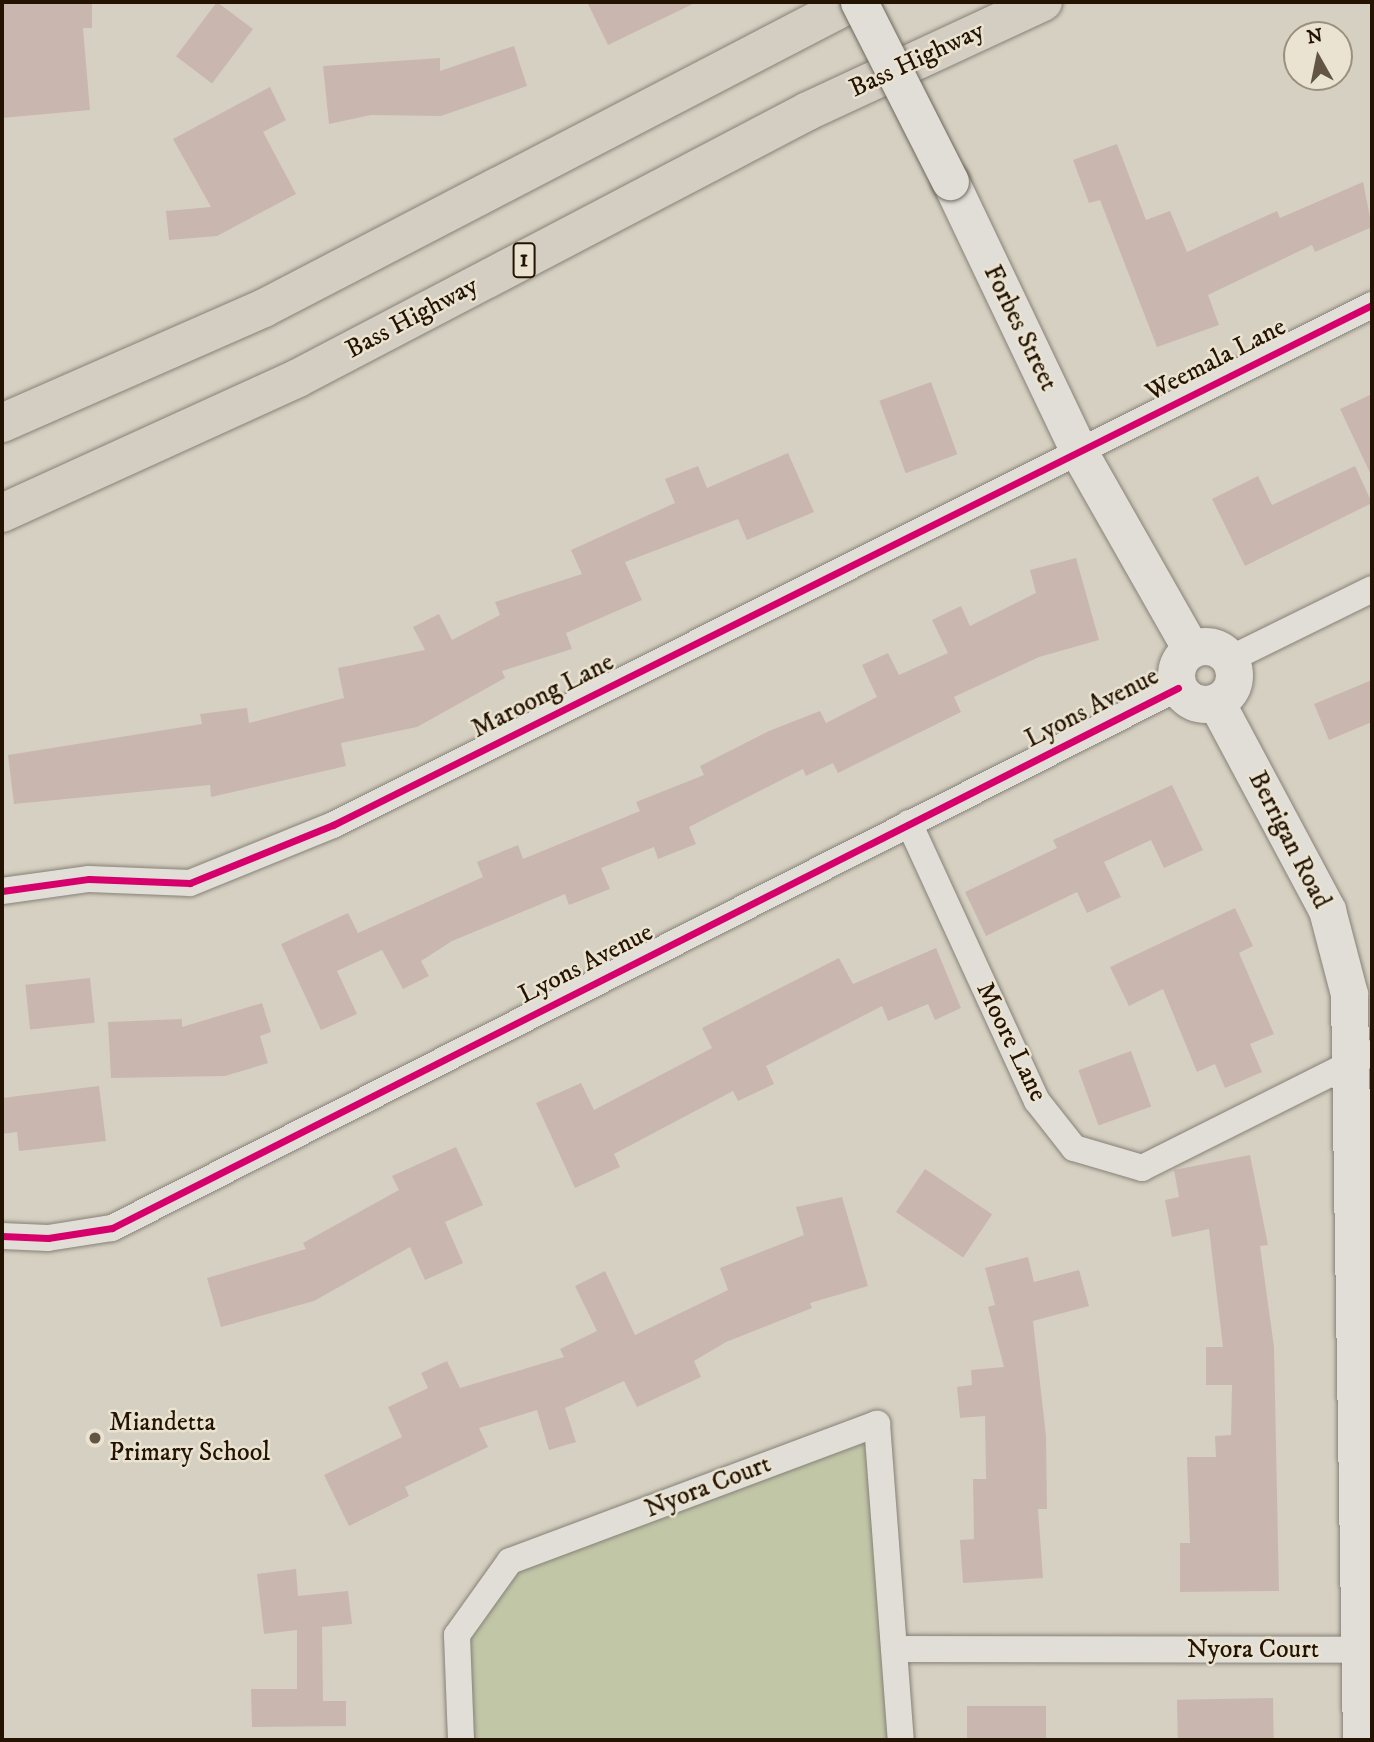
<!DOCTYPE html>
<style>
body{margin:0}
#map{position:relative;width:1374px;height:1742px;overflow:hidden;background:#d6d0c2;font-family:"IM FELL DW Pica",serif}
div>[style]{position:absolute}
[style*='--x']{left:calc(var(--x)*1px);top:calc(var(--y)*1px);width:calc(var(--w)*1px);rotate:calc(var(--a)*1deg)}
.green>*{inset:0;background:#c1c6a7}
.building>*{inset:0;background:#c9b7af;transform-origin:0 0}
.roads{filter:drop-shadow(0 0 2px #878177) drop-shadow(0 0 2px #878177)}
.street>*{height:26px;margin:-13px;padding:0 13px;transform-origin:13px;border-radius:13px;background:#e0ded6}
.secondary>*{height:37px;margin:-18.5px;padding:0 18.5px;transform-origin:18.5px;border-radius:18.5px;background:#e0ded6}
.secondary>.ring{margin:-18.5px;padding:0;box-sizing:content-box;background:none;border:37px solid #e0ded6;border-radius:50%}
.highway>*{height:38px;margin:-19px;padding:0 19px;transform-origin:19px;border-radius:19px;background:#d4cec2}
.bridges{filter:drop-shadow(0 0 2px #6e685e) drop-shadow(0 0 2px #6e685e)}
.secondary-bridge>*{height:37px;margin:-18.5px;padding:0 18.5px;transform-origin:18.5px;border-radius:18.5px;background:#e0ded6}
.cycleway>*{height:7px;margin:-3.5px;padding:0 3.5px;transform-origin:3.5px;border-radius:3.5px;background:#d6006c}
.dots>*{width:19px;height:19px;translate:-50% -50%;box-sizing:border-box;border:4px solid #eae3d2;border-radius:50%}
span{translate:-50% -50%;white-space:nowrap;text-align:center;line-height:1.15;-webkit-text-stroke:5px #eae3d2;paint-order:stroke}
.shield-label span{padding:2px 5px;background:#eae3d2;border:2px solid;border-radius:5px;-webkit-text-stroke-width:0}
.shield-label{font-size:24px;color:#241300;font-weight:700}
.street-label{font-size:26px;color:#241300}
.poi-label{font-size:26px;color:#241300}
.left{translate:0 -50%;text-align:left}
.frame{position:absolute;inset:0;border:4px solid #241300;pointer-events:none}
.north{position:absolute;left:1283px;top:21px;width:70px;height:70px;box-sizing:border-box;background:#eae3d2;border:2px solid #9b907e;border-radius:50%;rotate:351deg;font-size:19px;font-weight:700;line-height:28px;text-align:center;color:#241300}
.north::after{content:'';display:block;margin:auto;width:24px;height:32px;background:#625544;clip-path:polygon(50% 0,100% 100%,50% 72%,0 100%)}
</style>
<div id="map">
<div class="green">
<i style="clip-path:polygon(865px 1443px,890px 1740px,473px 1740px,469px 1641px,520px 1568px)"></i>
</div>
<div class="building">
<i style="clip-path:polygon(2px 2px,92px 2px,92px 28px,83px 28px,90px 110px,2px 118px)"></i>
<i style="left:217px;top:2px;width:45px;height:68px;rotate:37deg"></i>
<i style="clip-path:polygon(587px 2px,697px 2px,608px 45px)"></i>
<i style="clip-path:polygon(514px 46px,527px 86px,441px 116px,371px 115px,329px 124px,323px 66px,440px 58px,440px 71px)"></i>
<i style="clip-path:polygon(270px 87px,286px 120px,263px 132px,296px 194px,217px 236px,169px 240px,166px 211px,211px 207px,173px 139px)"></i>
<i style="clip-path:polygon(1117px 144px,1146px 220px,1170px 211px,1187px 252px,1277px 211px,1280px 218px,1363px 182px,1372px 227px,1315px 252px,1312px 245px,1208px 295px,1219px 325px,1157px 347px,1100px 200px,1089px 203px,1073px 160px)"></i>
<i style="left:931px;top:382px;width:77px;height:55px;rotate:70deg"></i>
<i style="clip-path:polygon(1372px 394px,1372px 477px,1340px 409px)"></i>
<i style="clip-path:polygon(788px 453px,814px 512px,747px 540px,738px 519px,625px 562px,642px 600px,566px 633px,572px 649px,502px 671px,505px 678px,417px 727px,341px 743px,346px 766px,211px 797px,210px 785px,14px 804px,8px 755px,202px 724px,200px 714px,247px 708px,249px 723px,344px 698px,338px 668px,425px 650px,413px 627px,439px 614px,452px 640px,500px 615px,495px 602px,582px 574px,571px 550px,675px 503px,665px 479px,698px 466px,707px 488px)"></i>
<i style="clip-path:polygon(1355px 466px,1372px 503px,1245px 566px,1212px 499px,1258px 476px,1272px 505px)"></i>
<i style="clip-path:polygon(1076px 558px,1099px 640px,1039px 657px,954px 697px,961px 712px,838px 773px,833px 763px,806px 776px,803px 769px,689px 827px,696px 844px,658px 859px,654px 847px,601px 868px,610px 889px,569px 905px,565px 894px,452px 941px,421px 961px,429px 976px,403px 989px,382px 950px,337px 971px,357px 1014px,321px 1030px,281px 944px,348px 913px,358px 933px,483px 877px,477px 862px,518px 845px,523px 859px,640px 811px,636px 802px,704px 775px,700px 766px,769px 731px,820px 711px,826px 723px,877px 697px,862px 665px,888px 653px,899px 675px,948px 653px,932px 620px,961px 606px,970px 626px,1036px 593px,1030px 570px)"></i>
<i style="clip-path:polygon(1372px 680px,1372px 722px,1329px 740px,1314px 704px)"></i>
<i style="clip-path:polygon(1172px 785px,1203px 850px,1164px 868px,1151px 840px,1104px 862px,1121px 897px,1087px 913px,1077px 892px,986px 936px,965px 892px,1057px 848px,1053px 840px)"></i>
<i style="clip-path:polygon(1235px 908px,1253px 946px,1239px 953px,1274px 1034px,1250px 1044px,1262px 1072px,1225px 1088px,1215px 1064px,1197px 1072px,1163px 989px,1129px 1006px,1110px 967px)"></i>
<i style="clip-path:polygon(936px 948px,961px 1008px,935px 1020px,928px 1004px,888px 1021px,882px 1006px,766px 1066px,774px 1084px,738px 1101px,733px 1091px,614px 1154px,620px 1167px,575px 1188px,536px 1103px,581px 1083px,594px 1110px,712px 1048px,702px 1028px,839px 958px,853px 984px)"></i>
<i style="left:90px;top:978px;width:45px;height:65px;rotate:84deg"></i>
<i style="clip-path:polygon(262px 1003px,271px 1032px,260px 1036px,268px 1063px,225px 1076px,111px 1078px,108px 1022px,182px 1019px,182px 1027px)"></i>
<i style="left:1131px;top:1051px;width:59px;height:56px;rotate:70deg"></i>
<i style="clip-path:polygon(99px 1086px,106px 1141px,19px 1151px,17px 1132px,2px 1134px,2px 1098px)"></i>
<i style="clip-path:polygon(456px 1147px,483px 1205px,445px 1222px,463px 1263px,425px 1280px,410px 1247px,314px 1301px,221px 1327px,207px 1278px,306px 1249px,303px 1243px,399px 1190px,392px 1176px)"></i>
<i style="clip-path:polygon(1250px 1155px,1268px 1245px,1260px 1246px,1274px 1347px,1279px 1591px,1180px 1592px,1180px 1543px,1190px 1543px,1187px 1457px,1216px 1457px,1215px 1436px,1231px 1435px,1232px 1385px,1206px 1385px,1206px 1347px,1223px 1347px,1209px 1229px,1172px 1237px,1165px 1200px,1179px 1197px,1174px 1170px)"></i>
<i style="left:925px;top:1169px;width:81px;height:52px;rotate:34deg"></i>
<i style="clip-path:polygon(842px 1197px,868px 1286px,810px 1303px,812px 1308px,726px 1342px,694px 1361px,701px 1377px,637px 1407px,624px 1381px,565px 1408px,576px 1442px,549px 1450px,537px 1410px,479px 1428px,488px 1447px,405px 1487px,409px 1496px,349px 1526px,324px 1475px,402px 1437px,388px 1407px,428px 1388px,421px 1373px,447px 1361px,460px 1388px,564px 1357px,560px 1349px,597px 1331px,575px 1286px,605px 1271px,635px 1335px,728px 1290px,720px 1268px,804px 1235px,796px 1207px)"></i>
<i style="clip-path:polygon(1028px 1257px,1034px 1282px,1079px 1270px,1089px 1306px,1033px 1321px,1046px 1436px,1047px 1509px,1038px 1509px,1043px 1578px,963px 1583px,960px 1540px,974px 1539px,973px 1479px,986px 1479px,985px 1416px,960px 1418px,957px 1387px,972px 1385px,971px 1370px,1004px 1367px,988px 1307px,995px 1305px,985px 1268px)"></i>
<i style="clip-path:polygon(296px 1569px,298px 1596px,348px 1591px,352px 1624px,322px 1627px,323px 1701px,346px 1701px,346px 1726px,252px 1727px,251px 1689px,297px 1689px,297px 1630px,264px 1634px,257px 1574px)"></i>
<i style="left:1273px;top:1698px;width:42px;height:96px;rotate:89deg"></i>
<i style="left:967px;top:1706px;width:79px;height:34px"></i>
</div>
<div class="roads">
<div class="street">
<i style="--x:1230;--y:659;--w:158;--a:-26.2"></i>
<i style="--x:909;--y:823;--w:306;--a:65.3"></i>
<i style="--x:1037;--y:1101;--w:60;--a:51.8"></i>
<i style="--x:1074;--y:1148;--w:71;--a:16.4"></i>
<i style="--x:1142;--y:1168;--w:257;--a:-26.6"></i>
<i style="--x:2;--y:891;--w:88;--a:-7.9"></i>
<i style="--x:89;--y:879;--w:101;--a:2.3"></i>
<i style="--x:190;--y:883;--w:154;--a:-22.1"></i>
<i style="--x:333;--y:825;--w:1162;--a:-26.59"></i>
<i style="--x:2;--y:1236;--w:46;--a:2.5"></i>
<i style="--x:48;--y:1238;--w:65;--a:-8.9"></i>
<i style="--x:112;--y:1228;--w:1195;--a:-26.87"></i>
<i style="--x:894;--y:1649;--w:466;--a:0.1"></i>
<i style="--x:461;--y:1740;--w:105;--a:-92.2"></i>
<i style="--x:457;--y:1635;--w:91;--a:-54.4"></i>
<i style="--x:510;--y:1561;--w:392;--a:-20.5"></i>
<i style="--x:877;--y:1424;--w:317;--a:85.7"></i>
</div>
<div class="secondary">
<i style="--x:950;--y:181;--w:300;--a:64.5"></i>
<i style="--x:1079;--y:452;--w:227;--a:60.4"></i>
<i class="ring" style="left:1176px;top:646px;width:21px;height:21px"></i>
<i style="--x:1216;--y:702;--w:236;--a:61.9"></i>
<i style="--x:1327;--y:910;--w:87;--a:75.3"></i>
<i style="--x:1349;--y:994;--w:746;--a:89.08"></i>
</div>
<div class="highway">
<i style="--x:2;--y:423;--w:286;--a:-23.7"></i>
<i style="--x:264;--y:308;--w:664;--a:-27.45"></i>
<i style="--x:2;--y:513;--w:325;--a:-24.5"></i>
<i style="--x:298;--y:378;--w:576;--a:-27.63"></i>
<i style="--x:808;--y:111;--w:259;--a:-24.9"></i>
</div>
</div>
<div class="bridges">
<div class="secondary-bridge">
<i style="--x:859;--y:2;--w:201;--a:63.1"></i>
</div>
</div>
<div class="cycleway">
<i style="--x:2;--y:891;--w:88;--a:-7.9"></i>
<i style="--x:89;--y:879;--w:101;--a:2.3"></i>
<i style="--x:190;--y:883;--w:154;--a:-22.1"></i>
<i style="--x:333;--y:825;--w:1162;--a:-26.59"></i>
<i style="--x:2;--y:1236;--w:46;--a:2.5"></i>
<i style="--x:48;--y:1238;--w:65;--a:-8.9"></i>
<i style="--x:112;--y:1228;--w:1195;--a:-26.87"></i>
</div>
<div class="dots">
<i style="left:95px;top:1438px;background:#625544"></i>
</div>
<div class="shield-label">
<span style="left:524px;top:260px">1</span>
</div>
<div class="street-label">
<span style="left:917px;top:60px;rotate:-25deg">Bass Highway</span>
<span style="left:412px;top:318px;rotate:-28deg">Bass Highway</span>
<span style="left:1020px;top:328px;rotate:64deg">Forbes Street</span>
<span style="left:1216px;top:360px;rotate:-27deg">Weemala Lane</span>
<span style="left:543px;top:696px;rotate:-27deg">Maroong Lane</span>
<span style="left:1092px;top:708px;rotate:-27deg">Lyons Avenue</span>
<span style="left:1289px;top:840px;rotate:63deg">Berrigan Road</span>
<span style="left:586px;top:964px;rotate:-27deg">Lyons Avenue</span>
<span style="left:1011px;top:1042px;rotate:64deg">Moore Lane</span>
<span style="left:708px;top:1487px;rotate:-21deg">Nyora Court</span>
<span style="left:1253px;top:1650px">Nyora Court</span>
</div>
<div class="poi-label">
<span class="left" style="left:109px;top:1438px">Miandetta<br>Primary School</span>
</div>
<div class="frame"></div>
<div class="north">N</div>
</div>
